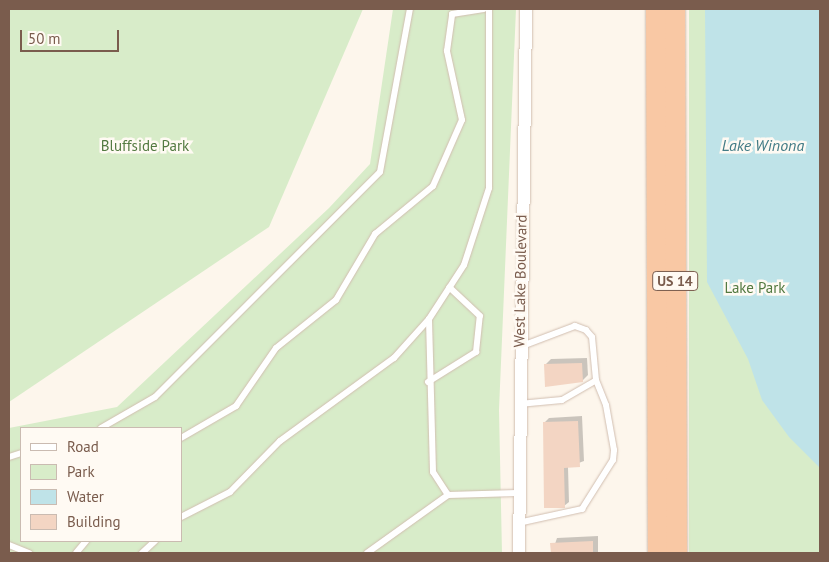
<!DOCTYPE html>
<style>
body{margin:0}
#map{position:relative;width:829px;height:562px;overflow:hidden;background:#fdf6ec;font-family:"PT Sans",sans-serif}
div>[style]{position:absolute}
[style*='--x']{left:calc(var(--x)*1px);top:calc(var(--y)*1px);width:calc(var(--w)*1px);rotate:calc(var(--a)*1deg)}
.green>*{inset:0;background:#d8ecc9;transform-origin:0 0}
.water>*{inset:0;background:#bfe3e8}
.shadow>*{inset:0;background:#0003}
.building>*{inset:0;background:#f3d5c3}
.roads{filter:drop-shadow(0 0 1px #d1beb0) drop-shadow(0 0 1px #d1beb0)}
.service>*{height:6px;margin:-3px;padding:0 3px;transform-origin:3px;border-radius:3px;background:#fff}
.minor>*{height:12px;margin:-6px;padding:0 6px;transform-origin:6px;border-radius:6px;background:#fff}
.trunk>*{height:20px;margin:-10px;padding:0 10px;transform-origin:10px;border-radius:10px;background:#f9c8a4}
span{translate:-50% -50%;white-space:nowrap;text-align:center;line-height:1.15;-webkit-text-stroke:5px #fffaf3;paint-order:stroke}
.shield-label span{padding:1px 4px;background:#fffaf3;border:1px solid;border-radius:4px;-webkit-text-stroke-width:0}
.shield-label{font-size:14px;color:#7a5c4d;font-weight:700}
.park-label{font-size:15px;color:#537a41}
.street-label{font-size:15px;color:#7a5c4d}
.water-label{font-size:16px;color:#437c86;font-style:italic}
.frame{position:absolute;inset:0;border:10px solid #7a5c4d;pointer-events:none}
.legend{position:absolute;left:20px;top:427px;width:162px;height:115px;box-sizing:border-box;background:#fffaf3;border:1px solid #cabbb1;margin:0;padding:6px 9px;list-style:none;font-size:15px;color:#7a5c4d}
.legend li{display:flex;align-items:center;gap:10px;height:25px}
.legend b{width:25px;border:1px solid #cabbb1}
.scale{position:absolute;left:20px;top:30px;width:99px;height:22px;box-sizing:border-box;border:2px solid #7a5c4d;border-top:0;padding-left:6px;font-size:15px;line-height:18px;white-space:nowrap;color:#7a5c4d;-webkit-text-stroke:4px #fffaf3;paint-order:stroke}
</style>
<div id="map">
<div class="green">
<i style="clip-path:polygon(9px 9px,363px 9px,269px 227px,9px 402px)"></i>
<i style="clip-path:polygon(evenodd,393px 9px,516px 9px,499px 410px,502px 553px,9px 553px,9px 428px,117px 407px,329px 208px,370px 164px,393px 9px,21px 428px,181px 428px,181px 541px,21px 541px,21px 428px)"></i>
<i style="left:689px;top:9px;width:131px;height:544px"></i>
</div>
<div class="water">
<i style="clip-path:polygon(705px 9px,820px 9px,820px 468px,789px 437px,762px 400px,748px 359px,707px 282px)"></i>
</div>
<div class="shadow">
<i style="clip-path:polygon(587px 358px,588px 375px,582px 381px,545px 365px,551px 359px)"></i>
<i style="clip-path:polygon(582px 416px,584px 461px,568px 467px,569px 502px,564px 506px,544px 423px,549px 418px)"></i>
<i style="clip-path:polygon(598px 536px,598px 553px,552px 553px,557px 538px)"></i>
</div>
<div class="building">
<i style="clip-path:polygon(582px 363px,583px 382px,545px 387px,544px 364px)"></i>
<i style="clip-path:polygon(578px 421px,580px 467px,564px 468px,565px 508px,544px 508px,543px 422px)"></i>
<i style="clip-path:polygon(593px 541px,593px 553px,551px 553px,550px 543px)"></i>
</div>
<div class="roads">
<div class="service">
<i style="--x:428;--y:382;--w:57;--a:-32"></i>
<i style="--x:476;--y:352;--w:36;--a:-84"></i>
<i style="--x:480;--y:316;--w:42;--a:-136.9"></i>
<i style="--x:519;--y:404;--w:43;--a:-5.3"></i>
<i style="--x:562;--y:400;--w:39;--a:-30"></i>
<i style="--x:101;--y:428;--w:62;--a:-29.9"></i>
<i style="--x:155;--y:397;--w:318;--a:-45"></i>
<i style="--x:380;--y:172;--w:166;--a:-79.6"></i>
<i style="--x:181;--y:438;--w:64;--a:-30.2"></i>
<i style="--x:236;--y:406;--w:70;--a:-55.4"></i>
<i style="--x:276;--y:348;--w:77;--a:-38.7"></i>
<i style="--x:336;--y:300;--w:77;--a:-59.4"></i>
<i style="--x:375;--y:234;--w:75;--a:-39.6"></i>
<i style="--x:433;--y:186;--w:72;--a:-66.3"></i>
<i style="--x:462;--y:120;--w:71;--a:-102.3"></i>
<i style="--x:447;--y:51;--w:37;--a:-82"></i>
<i style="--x:452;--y:14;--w:32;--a:-9"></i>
<i style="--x:9;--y:457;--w:13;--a:-18"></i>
<i style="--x:448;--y:495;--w:27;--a:-123"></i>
<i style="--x:433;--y:472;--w:153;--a:-91.5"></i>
<i style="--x:429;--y:319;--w:64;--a:-57.1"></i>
<i style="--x:464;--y:265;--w:81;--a:-72"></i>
<i style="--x:489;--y:188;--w:179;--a:-90"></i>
<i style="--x:181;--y:517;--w:55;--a:-27"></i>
<i style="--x:230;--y:492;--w:71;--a:-45.6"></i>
<i style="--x:280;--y:441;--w:141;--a:-36.1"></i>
<i style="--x:394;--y:358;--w:52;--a:-48.1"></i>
<i style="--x:518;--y:523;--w:66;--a:-12.3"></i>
<i style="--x:582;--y:509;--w:58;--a:-57.7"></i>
<i style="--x:613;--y:460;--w:10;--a:-84"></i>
<i style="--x:614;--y:450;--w:46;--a:-100.1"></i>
<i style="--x:606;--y:405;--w:27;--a:-112"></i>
<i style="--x:596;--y:380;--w:43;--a:-95.3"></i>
<i style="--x:592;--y:337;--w:9;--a:-131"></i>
<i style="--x:586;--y:330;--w:12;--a:-160"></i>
<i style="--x:575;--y:326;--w:57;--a:159.3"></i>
<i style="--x:9;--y:545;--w:22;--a:22"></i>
<i style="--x:76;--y:553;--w:16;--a:-50"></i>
<i style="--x:142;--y:553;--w:18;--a:-43"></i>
<i style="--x:367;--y:553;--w:100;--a:-35.6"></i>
<i style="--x:448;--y:495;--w:69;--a:-1.7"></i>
</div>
<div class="minor">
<i style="--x:519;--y:553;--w:544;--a:-89.26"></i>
</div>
<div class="trunk">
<i style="--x:656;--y:9;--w:544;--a:89.79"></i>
<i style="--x:675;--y:9;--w:544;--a:89.79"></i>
</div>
</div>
<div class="shield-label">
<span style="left:675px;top:281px">US 14</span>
</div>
<div class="park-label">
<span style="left:145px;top:146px">Bluffside Park</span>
<span style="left:755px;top:288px">Lake Park</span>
</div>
<div class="street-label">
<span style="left:520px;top:281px;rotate:-89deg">West Lake Boulevard</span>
</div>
<div class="water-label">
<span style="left:763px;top:145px">Lake Winona</span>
</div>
<div class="frame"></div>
<ul class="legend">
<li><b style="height:6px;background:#fff"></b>Road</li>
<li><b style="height:14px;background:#d8ecc9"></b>Park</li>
<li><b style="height:14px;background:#bfe3e8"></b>Water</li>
<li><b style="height:14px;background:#f3d5c3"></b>Building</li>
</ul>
<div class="scale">50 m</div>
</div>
